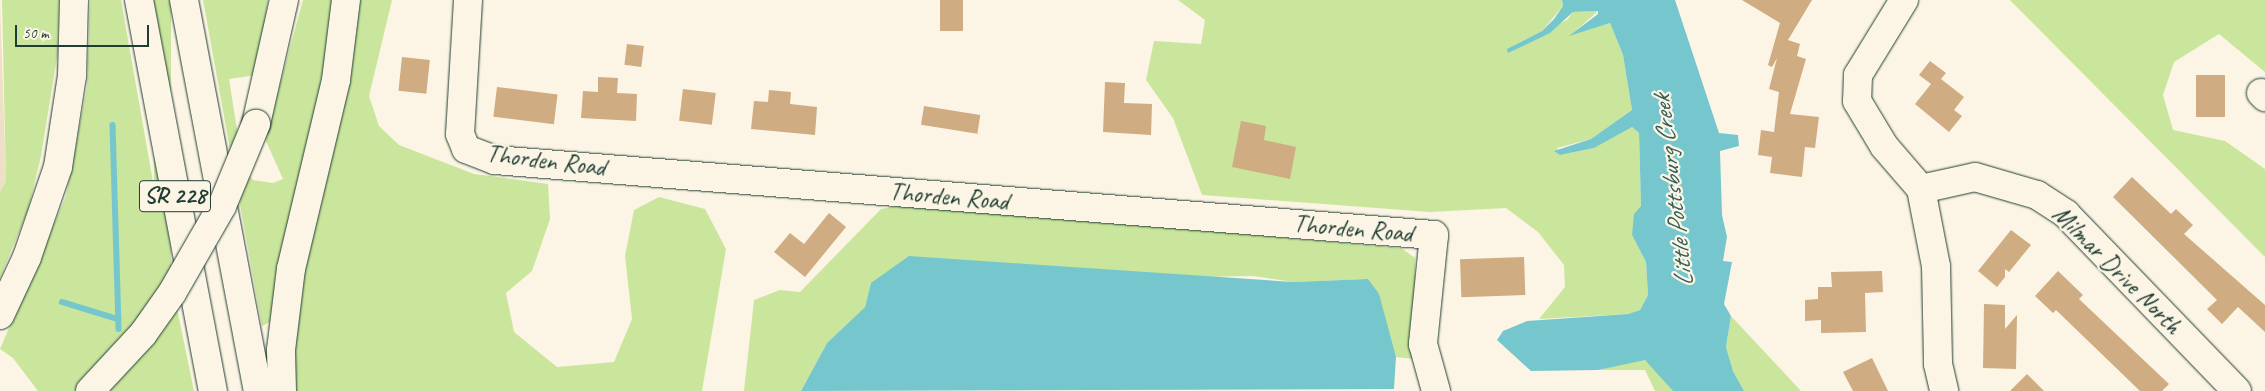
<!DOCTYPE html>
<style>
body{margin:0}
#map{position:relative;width:2265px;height:391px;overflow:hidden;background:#fcf5e5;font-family:Caveat,sans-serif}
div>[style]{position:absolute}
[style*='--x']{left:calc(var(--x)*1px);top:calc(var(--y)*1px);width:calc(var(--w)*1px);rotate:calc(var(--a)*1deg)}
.built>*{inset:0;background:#eedfc7}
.green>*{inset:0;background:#cae59c;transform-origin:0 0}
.water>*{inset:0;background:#76c7cd}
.stream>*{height:5.5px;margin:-2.75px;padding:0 2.75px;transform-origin:2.75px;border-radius:2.75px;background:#76c7cd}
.building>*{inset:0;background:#cfac82;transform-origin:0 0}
.roads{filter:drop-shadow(0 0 1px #1f3d34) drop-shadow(0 0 1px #1f3d34)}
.minor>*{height:28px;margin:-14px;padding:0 14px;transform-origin:14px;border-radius:14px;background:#fcf5e5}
.highway>*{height:28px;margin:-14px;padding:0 14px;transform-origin:14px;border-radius:14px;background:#fcf5e5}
.bridges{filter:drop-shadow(0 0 1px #1f3d34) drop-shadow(0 0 1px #1f3d34)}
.highway-bridge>*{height:28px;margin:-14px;padding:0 14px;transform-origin:14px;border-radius:14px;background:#fcf5e5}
span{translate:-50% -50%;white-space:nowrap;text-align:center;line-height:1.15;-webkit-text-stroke:4.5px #fcf5e5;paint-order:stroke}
.shield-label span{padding:1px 4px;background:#fcf5e5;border:1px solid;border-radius:4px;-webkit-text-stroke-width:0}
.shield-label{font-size:24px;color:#1f3d34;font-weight:700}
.street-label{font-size:25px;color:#1f3d34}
.water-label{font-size:26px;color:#35605a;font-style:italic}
.scale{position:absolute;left:15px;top:25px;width:134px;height:22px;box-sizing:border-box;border:2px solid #1f3d34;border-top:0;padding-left:6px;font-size:15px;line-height:18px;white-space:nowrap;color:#1f3d34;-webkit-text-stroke:4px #fcf5e5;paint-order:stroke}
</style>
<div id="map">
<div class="built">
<i style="clip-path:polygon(0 0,6px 181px,0 192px)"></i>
</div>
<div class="green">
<i style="clip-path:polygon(2px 0,59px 0,58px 51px,41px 156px,28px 210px,0 278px,0 192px,6px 181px)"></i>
<i style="clip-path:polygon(90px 0,121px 0,165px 250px,194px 391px,38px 391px,13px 358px,0 349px,66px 196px,87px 87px)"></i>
<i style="left:154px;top:0;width:17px;height:398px"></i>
<i style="clip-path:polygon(203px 0,268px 0,256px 75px,229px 79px,241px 155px,249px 175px,253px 180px,273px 183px,283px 179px,265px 139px,303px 0,339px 0,288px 242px,283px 241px,270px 322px,262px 326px)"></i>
<i style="clip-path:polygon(357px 0,392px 0,369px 96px,379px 126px,399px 145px,474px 174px,548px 184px,550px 219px,532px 271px,506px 293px,514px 332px,557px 367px,614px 362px,632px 319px,625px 256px,634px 210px,659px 197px,705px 209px,726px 249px,702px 391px,294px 391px,295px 342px,306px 259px)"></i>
<i style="clip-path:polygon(1178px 0,1562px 0,1563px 6px,1542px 31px,1508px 48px,1567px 20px,1573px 12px,1598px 11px,1572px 34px,1610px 23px,1623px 55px,1632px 110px,1591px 139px,1557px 148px,1560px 155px,1594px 148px,1622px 130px,1632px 127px,1639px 133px,1641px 206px,1632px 235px,1646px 262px,1648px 295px,1640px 310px,1628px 314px,1539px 319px,1565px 287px,1564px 265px,1538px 232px,1506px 208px,1430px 212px,1202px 195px,1173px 118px,1146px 80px,1154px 41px,1201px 44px,1205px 20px)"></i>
<i style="clip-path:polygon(2010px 0,2265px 0,2265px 72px,2219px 34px,2174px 62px,2163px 95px,2173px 130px,2225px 141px,2265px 169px,2265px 257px)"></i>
<i style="clip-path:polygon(908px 204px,1401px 248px,1415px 258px,1415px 359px,1396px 357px,1368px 279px,1293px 282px,1253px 276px,871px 283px,865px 307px,827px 343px,801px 391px,744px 391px,754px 300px,780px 290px,800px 292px,881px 209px)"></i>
<i style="clip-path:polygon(1731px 316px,1801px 391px,1744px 391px,1733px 371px,1726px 347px)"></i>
<i style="clip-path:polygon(1634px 360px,1645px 360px,1657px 370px,1673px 391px,1655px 391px,1645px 370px,1598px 370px)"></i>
</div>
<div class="water">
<i style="clip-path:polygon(1562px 0,1675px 0,1719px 133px,1738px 135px,1739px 146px,1720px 151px,1722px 215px,1727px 237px,1723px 261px,1732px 262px,1724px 304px,1731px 316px,1726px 347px,1733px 371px,1744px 391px,1673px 391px,1645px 360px,1598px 370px,1531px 371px,1497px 340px,1503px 331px,1527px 321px,1628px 314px,1640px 310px,1648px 295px,1646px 262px,1632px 235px,1634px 214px,1641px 206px,1639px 133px,1632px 127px,1594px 148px,1560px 155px,1554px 151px,1591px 139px,1632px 110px,1623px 55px,1610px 23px,1569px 36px,1598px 14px,1598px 11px,1573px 12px,1550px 33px,1508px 53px,1507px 49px,1542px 31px,1554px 19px,1563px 6px)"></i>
<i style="clip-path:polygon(909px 256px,1293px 282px,1368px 279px,1379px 294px,1396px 357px,1394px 389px,801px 391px,827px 343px,865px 307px,871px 283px)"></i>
</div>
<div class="stream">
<i style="--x:113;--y:125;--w:204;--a:88.3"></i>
<i style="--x:62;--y:302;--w:59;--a:16.9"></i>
</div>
<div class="building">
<i style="left:940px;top:0;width:23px;height:31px"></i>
<i style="clip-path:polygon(1742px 0,1812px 0,1788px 40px,1800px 44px,1797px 56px,1806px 59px,1790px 114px,1819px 117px,1815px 148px,1805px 147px,1802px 177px,1770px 173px,1772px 157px,1758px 155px,1761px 130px,1774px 132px,1779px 92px,1769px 89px,1777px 58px,1772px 67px,1768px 65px,1780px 23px)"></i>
<i style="left:627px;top:44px;width:17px;height:21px;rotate:7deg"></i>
<i style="left:402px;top:57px;width:28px;height:34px;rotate:6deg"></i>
<i style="clip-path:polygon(1930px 61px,1946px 73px,1941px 79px,1964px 97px,1954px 110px,1962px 116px,1949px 132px,1915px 104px,1931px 84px,1919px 75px)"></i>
<i style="left:2196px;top:75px;width:29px;height:42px"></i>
<i style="clip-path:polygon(598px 77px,618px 78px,617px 93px,637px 94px,636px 121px,581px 118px,583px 91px,598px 92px)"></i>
<i style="clip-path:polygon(1105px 82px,1125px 83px,1124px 103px,1152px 104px,1151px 135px,1103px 132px)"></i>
<i style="left:497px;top:87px;width:61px;height:30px;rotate:7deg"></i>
<i style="left:683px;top:89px;width:33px;height:32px;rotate:7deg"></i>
<i style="clip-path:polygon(769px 90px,791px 92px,790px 104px,817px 107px,815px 135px,751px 129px,754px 101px,768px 102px)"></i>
<i style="left:924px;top:106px;width:57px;height:19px;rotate:9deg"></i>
<i style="clip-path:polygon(1241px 121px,1266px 126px,1264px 140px,1296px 147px,1290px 179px,1232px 167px)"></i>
<i style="clip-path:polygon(2132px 177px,2171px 214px,2176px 209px,2193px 225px,2184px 234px,2265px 305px,2265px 332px,2238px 307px,2222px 324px,2207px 309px,2217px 300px,2113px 197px)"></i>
<i style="clip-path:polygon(829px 213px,846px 227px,805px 277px,774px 252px,790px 233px,804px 244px)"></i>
<i style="clip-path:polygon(2011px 230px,2031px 245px,2009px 272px,2005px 269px,2005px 277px,1997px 287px,1978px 271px)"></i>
<i style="left:1524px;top:257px;width:38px;height:64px;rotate:88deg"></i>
<i style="clip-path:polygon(1882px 271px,1883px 292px,1865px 293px,1866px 332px,1821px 333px,1821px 320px,1805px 321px,1805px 300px,1818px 299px,1818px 287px,1832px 287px,1831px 272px)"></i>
<i style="clip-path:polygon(2058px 271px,2083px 295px,2079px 299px,2169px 384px,2162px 391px,2140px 391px,2056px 310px,2053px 313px,2035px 296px)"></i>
<i style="clip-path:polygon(1984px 304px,2005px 305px,2005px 329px,2017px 315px,2016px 369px,1983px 368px)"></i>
<i style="clip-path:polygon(1872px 358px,1888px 391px,1853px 391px,1843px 372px)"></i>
<i style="clip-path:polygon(2027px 374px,2044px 391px,2010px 391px)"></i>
</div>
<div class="roads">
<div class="minor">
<i style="--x:468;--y:0;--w:134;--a:93.4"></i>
<i style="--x:460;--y:134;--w:16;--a:68"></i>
<i style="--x:466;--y:149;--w:31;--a:21"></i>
<i style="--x:495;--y:160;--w:942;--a:4.57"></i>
<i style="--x:1434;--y:235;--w:110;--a:95.8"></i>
<i style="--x:1423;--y:344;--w:49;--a:74.5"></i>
<i style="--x:1904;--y:0;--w:88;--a:121.5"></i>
<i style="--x:1858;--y:75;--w:26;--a:92"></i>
<i style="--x:1857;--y:101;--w:52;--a:59"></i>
<i style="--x:1884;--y:146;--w:57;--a:49.3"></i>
<i style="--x:1921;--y:189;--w:78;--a:79"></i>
<i style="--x:1936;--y:266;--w:98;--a:88.8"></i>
<i style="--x:1938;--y:364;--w:28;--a:77"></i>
<i style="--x:2261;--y:93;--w:6;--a:45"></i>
<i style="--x:1921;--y:189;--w:55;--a:-12.5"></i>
<i style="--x:1975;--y:177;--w:65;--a:16.2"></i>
<i style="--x:2037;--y:195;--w:35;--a:33"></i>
<i style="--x:2066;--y:214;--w:246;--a:46"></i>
</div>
<div class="highway">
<i style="--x:139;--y:0;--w:398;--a:79.3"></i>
<i style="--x:184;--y:0;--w:398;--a:79.3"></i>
<i style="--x:256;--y:124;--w:127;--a:-77.3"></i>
<i style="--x:0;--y:315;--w:64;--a:-65"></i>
<i style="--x:27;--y:257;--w:95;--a:-71"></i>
<i style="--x:58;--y:167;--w:92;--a:-81.3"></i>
<i style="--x:72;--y:76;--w:76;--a:-88.5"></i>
<i style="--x:282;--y:391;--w:41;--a:-91.4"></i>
<i style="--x:281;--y:350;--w:82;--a:-83"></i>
<i style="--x:291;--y:269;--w:194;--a:-76.6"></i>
<i style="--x:336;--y:80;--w:81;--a:-82.9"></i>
</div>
</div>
<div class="bridges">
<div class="highway-bridge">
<i style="--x:90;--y:391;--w:78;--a:-47.1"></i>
<i style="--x:143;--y:334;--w:50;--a:-54.7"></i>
<i style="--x:172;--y:293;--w:100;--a:-60.1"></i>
<i style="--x:222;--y:206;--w:89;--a:-67.5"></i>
</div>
</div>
<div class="shield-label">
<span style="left:175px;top:196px">SR 228</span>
</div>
<div class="street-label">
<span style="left:546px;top:161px;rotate:7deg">Thorden Road</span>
<span style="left:949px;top:197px;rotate:5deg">Thorden Road</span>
<span style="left:1353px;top:229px;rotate:5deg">Thorden Road</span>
<span style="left:2117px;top:270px;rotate:45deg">Milmar Drive North</span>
</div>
<div class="water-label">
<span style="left:1673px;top:191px;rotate:-97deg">Little Pottsburg Creek</span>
</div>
<div class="scale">50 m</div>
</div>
